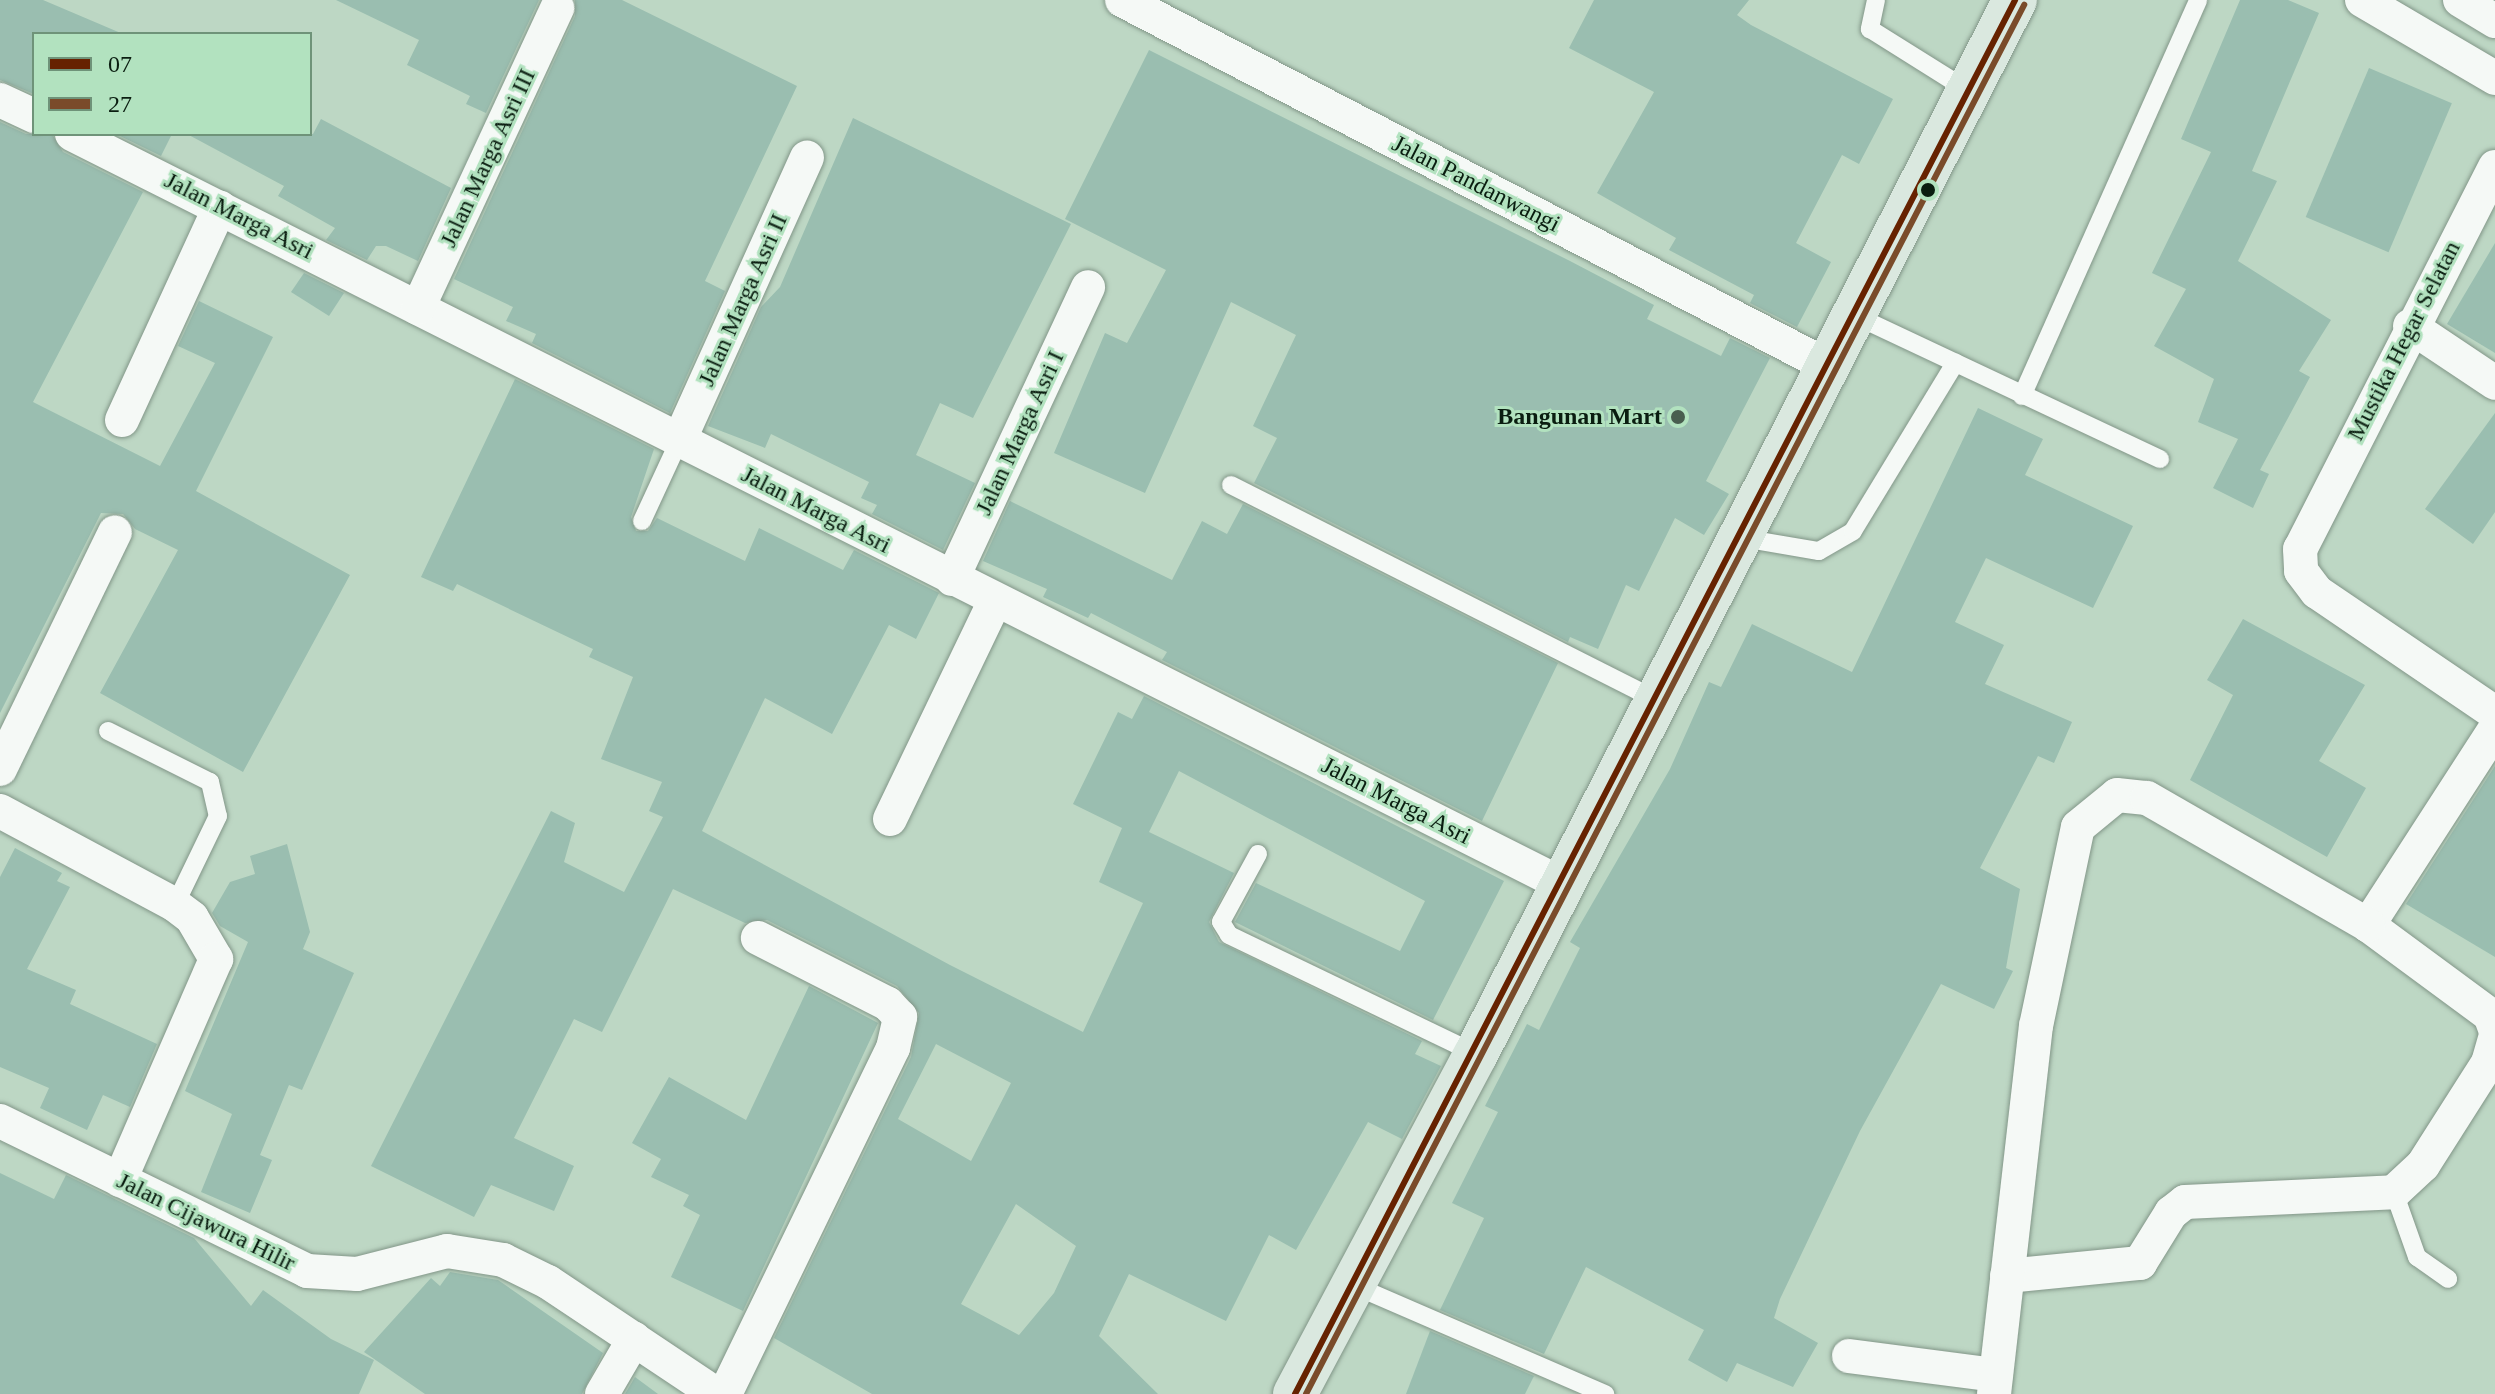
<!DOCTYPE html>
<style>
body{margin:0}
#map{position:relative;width:2495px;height:1394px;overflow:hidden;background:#bdd7c4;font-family:"Times New Roman",serif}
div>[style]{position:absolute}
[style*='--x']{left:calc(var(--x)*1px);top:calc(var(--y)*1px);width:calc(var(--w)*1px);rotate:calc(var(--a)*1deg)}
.building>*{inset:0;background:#9abeb0;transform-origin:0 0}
.roads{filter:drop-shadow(0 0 2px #829688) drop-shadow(0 0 2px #829688)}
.lane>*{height:18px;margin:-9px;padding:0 9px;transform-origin:9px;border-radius:9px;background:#f5f9f6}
.street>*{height:34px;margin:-17px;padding:0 17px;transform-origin:17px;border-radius:17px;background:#f5f9f6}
.primary>*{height:44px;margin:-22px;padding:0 22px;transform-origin:22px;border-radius:22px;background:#dae8df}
.bus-1>*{height:6px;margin:-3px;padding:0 3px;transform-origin:3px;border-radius:3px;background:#620}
.bus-2>*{height:6px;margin:-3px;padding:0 3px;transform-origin:3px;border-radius:3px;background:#7a4b2a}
.dots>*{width:22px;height:22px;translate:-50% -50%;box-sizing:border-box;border:4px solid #b2e2bf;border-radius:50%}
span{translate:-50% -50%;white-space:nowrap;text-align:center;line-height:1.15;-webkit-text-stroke:6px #b2e2bf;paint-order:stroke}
.street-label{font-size:24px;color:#0a1d10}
.poi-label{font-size:24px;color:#0a1d10;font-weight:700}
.right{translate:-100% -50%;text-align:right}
.legend{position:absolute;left:32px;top:32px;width:280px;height:104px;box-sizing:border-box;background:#b2e2bf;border:2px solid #6f9379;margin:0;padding:10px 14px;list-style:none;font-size:24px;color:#0a1d10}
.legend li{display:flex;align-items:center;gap:16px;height:40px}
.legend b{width:40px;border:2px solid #6f9379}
</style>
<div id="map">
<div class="building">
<i style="clip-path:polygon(0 0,43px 0,123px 34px,34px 34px,34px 94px,0 80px)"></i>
<i style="clip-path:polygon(336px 0,539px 0,486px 113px,466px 104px,470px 96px,407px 65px,419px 40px)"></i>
<i style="clip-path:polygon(575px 0,622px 0,797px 86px,705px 281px,725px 291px,670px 413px,532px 343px,536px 334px,506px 321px,513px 307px,454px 279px,575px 16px)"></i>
<i style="clip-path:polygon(1594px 0,1749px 0,1737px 15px,1751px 25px,1893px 99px,1859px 164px,1842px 155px,1796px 243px,1831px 262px,1797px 327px,1750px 303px,1754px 295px,1669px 250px,1676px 238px,1597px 193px,1654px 92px,1569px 48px)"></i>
<i style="clip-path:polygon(2240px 0,2288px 0,2319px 13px,2252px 171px,2277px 181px,2238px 261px,2331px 320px,2299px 371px,2310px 377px,2260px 470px,2269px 474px,2253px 508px,2213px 488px,2238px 439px,2198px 422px,2214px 379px,2154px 346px,2186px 289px,2152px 273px,2211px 152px,2181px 139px)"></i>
<i style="clip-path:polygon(1149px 50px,1570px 261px,1654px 305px,1647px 319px,1721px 356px,1730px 338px,1770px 358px,1706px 481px,1729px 494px,1704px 535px,1675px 518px,1639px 591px,1626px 585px,1598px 649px,1570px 637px,1568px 642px,1254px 483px,1277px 438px,1253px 426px,1296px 335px,1231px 302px,1145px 493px,1054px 453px,1105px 333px,1127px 343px,1166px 270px,1065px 219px)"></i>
<i style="left:2369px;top:68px;width:90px;height:162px;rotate:23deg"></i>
<i style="clip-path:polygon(853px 118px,1071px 224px,973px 418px,940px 403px,916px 455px,975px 483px,943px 550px,872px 514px,877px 505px,861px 498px,869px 482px,771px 434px,765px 448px,708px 426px,761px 307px,780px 287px)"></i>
<i style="clip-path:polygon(321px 119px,451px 188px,418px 261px,386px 246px,376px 246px,367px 260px,326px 240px,335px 228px,278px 196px,284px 186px,187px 134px,313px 134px)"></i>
<i style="clip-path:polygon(0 122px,26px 134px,52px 134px,63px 152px,143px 192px,33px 402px,160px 466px,215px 363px,178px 346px,199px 301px,273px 337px,196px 491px,350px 575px,243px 772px,100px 693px,178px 550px,135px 529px,123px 514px,101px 513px,0 713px)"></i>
<i style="clip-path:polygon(116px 134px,172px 134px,161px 156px)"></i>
<i style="clip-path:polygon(2495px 243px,2495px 353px,2447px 324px)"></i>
<i style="clip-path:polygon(304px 273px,344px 293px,329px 316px,291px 292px)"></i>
<i style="clip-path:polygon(evenodd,515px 379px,654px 449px,631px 517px,636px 531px,648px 531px,657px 518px,745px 561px,759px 528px,843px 570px,854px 550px,939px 593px,916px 639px,889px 625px,832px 734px,765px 698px,702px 831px,950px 965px,1083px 1032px,1143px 903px,1099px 882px,1122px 828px,1073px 804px,1118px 712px,1132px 719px,1144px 696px,1504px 881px,1433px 1020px,1235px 922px,1256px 883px,1400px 951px,1425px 901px,1179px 771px,1149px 832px,1234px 873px,1209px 922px,1219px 942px,1422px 1041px,1415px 1054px,1441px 1066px,1402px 1139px,1368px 1122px,1296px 1250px,1269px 1235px,1226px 1321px,1129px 1274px,1099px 1336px,1158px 1394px,872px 1394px,774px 1338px,911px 1057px,919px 1013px,897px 986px,767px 920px,745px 923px,673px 889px,602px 1032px,574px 1019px,514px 1138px,574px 1166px,554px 1211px,491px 1185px,474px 1217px,371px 1166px,551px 811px,575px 823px,564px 862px,624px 892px,663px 817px,649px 811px,662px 782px,601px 759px,633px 677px,589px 657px,593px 649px,457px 584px,453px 591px,421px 577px,515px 379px,936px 1044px,1011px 1083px,971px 1161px,898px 1119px,936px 1044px,515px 379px,1016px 1204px,1076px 1246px,1054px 1293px,1019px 1335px,961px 1304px,1016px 1204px)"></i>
<i style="clip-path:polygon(1978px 408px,2043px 439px,2025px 475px,2133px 526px,2093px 608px,1986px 558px,1955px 622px,2004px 645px,1985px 684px,2072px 722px,2054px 763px,2038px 756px,1980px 868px,2020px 889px,2006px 968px,2013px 971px,1994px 1009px,1941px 984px,1860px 1131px,1780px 1299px,1774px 1318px,1818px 1343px,1793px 1387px,1737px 1363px,1727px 1382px,1688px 1360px,1704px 1330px,1586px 1267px,1544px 1354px,1440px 1310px,1484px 1218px,1452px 1203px,1498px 1112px,1485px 1106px,1527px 1024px,1539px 1030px,1580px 948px,1570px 942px,1670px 769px,1709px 682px,1721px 687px,1752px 624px,1852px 672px)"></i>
<i style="clip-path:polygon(2495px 413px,2495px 512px,2473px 544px,2425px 509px)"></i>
<i style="clip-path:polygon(1010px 501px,1172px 580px,1202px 521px,1227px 534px,1243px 504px,1558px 663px,1482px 821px,1162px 660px,1167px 652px,1091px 613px,1088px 618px,1043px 597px,1047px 589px,983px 561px)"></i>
<i style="clip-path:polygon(2243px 619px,2365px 685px,2319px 761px,2366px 788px,2327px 857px,2190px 780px,2233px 695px,2207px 680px)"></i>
<i style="clip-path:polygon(2495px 766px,2495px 957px,2406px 904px)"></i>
<i style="clip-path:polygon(287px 844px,310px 932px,303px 949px,354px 973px,302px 1090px,289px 1085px,260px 1155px,272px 1160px,250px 1213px,201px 1192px,232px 1114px,185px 1091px,248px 942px,220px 926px,212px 913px,230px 882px,255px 874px,250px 856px)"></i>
<i style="clip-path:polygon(15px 848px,62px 873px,57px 881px,70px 887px,27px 969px,76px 990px,70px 1004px,157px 1044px,130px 1107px,103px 1095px,87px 1130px,40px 1108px,49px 1088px,0 1067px,0 877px)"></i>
<i style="clip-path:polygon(809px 986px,878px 1023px,743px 1311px,671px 1277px,700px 1215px,683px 1206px,689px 1195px,651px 1177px,661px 1159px,632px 1143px,669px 1077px,746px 1120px)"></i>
<i style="clip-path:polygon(0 1173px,54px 1199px,66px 1175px,194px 1238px,251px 1306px,263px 1290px,331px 1339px,374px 1360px,359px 1394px,0 1394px)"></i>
<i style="clip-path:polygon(450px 1272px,498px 1280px,603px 1353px,582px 1394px,425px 1394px,364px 1352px,431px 1278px,440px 1286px)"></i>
<i style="clip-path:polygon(1430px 1331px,1534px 1376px,1525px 1394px,1406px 1394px)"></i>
<i style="clip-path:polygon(635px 1377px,658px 1394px,625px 1394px)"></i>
</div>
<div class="roads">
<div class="lane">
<i style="--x:1876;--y:0;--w:30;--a:102"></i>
<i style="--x:1870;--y:29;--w:117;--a:32.1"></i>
<i style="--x:1856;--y:316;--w:336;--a:25.2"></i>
<i style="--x:2022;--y:396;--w:433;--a:-66"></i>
<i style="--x:1231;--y:485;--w:477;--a:26.8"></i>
<i style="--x:642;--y:521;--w:88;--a:-65.2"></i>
<i style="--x:1742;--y:538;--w:78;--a:9.6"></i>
<i style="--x:1819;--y:551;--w:39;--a:-30"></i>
<i style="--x:1853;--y:531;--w:197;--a:-58.7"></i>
<i style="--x:108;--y:731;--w:114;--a:26.6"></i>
<i style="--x:210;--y:782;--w:35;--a:77"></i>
<i style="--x:218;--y:816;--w:99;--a:115.8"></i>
<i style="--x:1258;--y:854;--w:77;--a:118.6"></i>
<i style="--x:1221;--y:922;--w:15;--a:58"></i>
<i style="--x:1229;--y:935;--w:274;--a:25.7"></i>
<i style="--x:2394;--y:1192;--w:69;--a:70.5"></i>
<i style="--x:2417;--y:1257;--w:38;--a:35"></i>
<i style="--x:1353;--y:1285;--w:275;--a:23.4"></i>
</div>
<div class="street">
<i style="--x:1122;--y:0;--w:797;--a:27.4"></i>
<i style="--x:2362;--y:0;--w:154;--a:30.4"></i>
<i style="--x:2460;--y:0;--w:41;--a:31"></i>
<i style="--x:0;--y:100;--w:38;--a:25"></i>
<i style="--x:72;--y:134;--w:1668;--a:26.72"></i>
<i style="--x:2495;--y:167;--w:429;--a:117"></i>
<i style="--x:2300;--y:549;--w:22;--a:87"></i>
<i style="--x:2301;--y:571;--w:26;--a:53"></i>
<i style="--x:2317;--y:592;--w:215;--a:34.2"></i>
<i style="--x:418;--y:308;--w:331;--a:-65.1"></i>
<i style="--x:2410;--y:326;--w:102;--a:33.8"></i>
<i style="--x:122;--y:420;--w:234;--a:-65.3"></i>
<i style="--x:679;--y:441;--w:311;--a:-65.7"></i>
<i style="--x:952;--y:579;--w:322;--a:-65"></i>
<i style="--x:2495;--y:729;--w:234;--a:122.9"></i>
<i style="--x:2368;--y:925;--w:152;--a:36.4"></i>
<i style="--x:2490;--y:1015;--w:15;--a:70"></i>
<i style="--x:0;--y:769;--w:263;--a:-64.1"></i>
<i style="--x:0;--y:811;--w:199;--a:28.2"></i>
<i style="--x:175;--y:905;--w:21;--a:37"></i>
<i style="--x:192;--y:918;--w:48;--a:59.7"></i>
<i style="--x:216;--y:959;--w:241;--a:113.5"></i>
<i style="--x:890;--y:819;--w:242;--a:-64.3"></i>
<i style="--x:0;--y:1121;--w:342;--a:26"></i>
<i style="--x:307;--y:1271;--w:50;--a:3.4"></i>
<i style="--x:357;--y:1274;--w:93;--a:-14.3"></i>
<i style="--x:447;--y:1251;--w:57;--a:9.1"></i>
<i style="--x:503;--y:1260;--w:50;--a:26.1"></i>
<i style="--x:548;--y:1282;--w:202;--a:33.7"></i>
<i style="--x:2007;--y:1276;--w:134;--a:-5.6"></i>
<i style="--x:2140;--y:1263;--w:59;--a:-58.2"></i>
<i style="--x:2171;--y:1213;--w:18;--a:-38"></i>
<i style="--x:2185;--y:1202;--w:209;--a:-2.7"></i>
<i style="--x:2394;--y:1192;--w:40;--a:-43"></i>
<i style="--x:2423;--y:1165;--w:121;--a:-57.5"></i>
<i style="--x:2488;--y:1063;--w:26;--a:-74"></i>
<i style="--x:1849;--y:1356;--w:148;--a:7.4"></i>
<i style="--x:602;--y:1394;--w:64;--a:-59.8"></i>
<i style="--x:725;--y:1394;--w:385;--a:-64.1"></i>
<i style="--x:893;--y:1048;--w:32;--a:-77"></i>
<i style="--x:900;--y:1017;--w:18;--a:-133"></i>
<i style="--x:888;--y:1004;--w:146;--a:-153.1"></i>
<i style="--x:1994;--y:1394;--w:370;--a:-83.5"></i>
<i style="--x:2036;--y:1026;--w:203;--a:-78.1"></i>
<i style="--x:2078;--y:827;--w:50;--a:-39.4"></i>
<i style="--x:2117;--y:795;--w:30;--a:6"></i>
<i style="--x:2147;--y:798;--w:255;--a:29.9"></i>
</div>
<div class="primary">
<i style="--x:1295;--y:1394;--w:385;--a:-62"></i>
<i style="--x:1476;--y:1054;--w:1184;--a:-62.92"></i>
</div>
</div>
<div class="bus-1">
<i style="--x:1295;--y:1394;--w:1569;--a:-62.68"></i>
</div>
<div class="bus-2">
<i style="--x:1306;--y:1394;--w:1564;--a:-62.66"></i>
</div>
<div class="dots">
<i style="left:1928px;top:190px;background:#0a1d10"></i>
<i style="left:1678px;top:417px;background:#495e4f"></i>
</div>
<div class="street-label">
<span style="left:488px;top:158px;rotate:-65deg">Jalan Marga Asri III</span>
<span style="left:1476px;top:184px;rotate:27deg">Jalan Pandanwangi</span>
<span style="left:239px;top:216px;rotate:27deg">Jalan Marga Asri</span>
<span style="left:743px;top:300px;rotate:-66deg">Jalan Marga Asri II</span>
<span style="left:2404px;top:341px;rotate:-63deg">Mustika Hegar Selatan</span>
<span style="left:1020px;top:433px;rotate:-65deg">Jalan Marga Asri I</span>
<span style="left:816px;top:510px;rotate:27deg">Jalan Marga Asri</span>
<span style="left:1396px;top:801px;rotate:27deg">Jalan Marga Asri</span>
<span style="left:206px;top:1222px;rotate:26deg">Jalan Cijawura Hilir</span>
</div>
<div class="poi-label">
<span class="right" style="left:1662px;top:417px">Bangunan Mart</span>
</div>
<ul class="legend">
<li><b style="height:10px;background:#620"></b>07</li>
<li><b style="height:10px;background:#7a4b2a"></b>27</li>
</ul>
</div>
